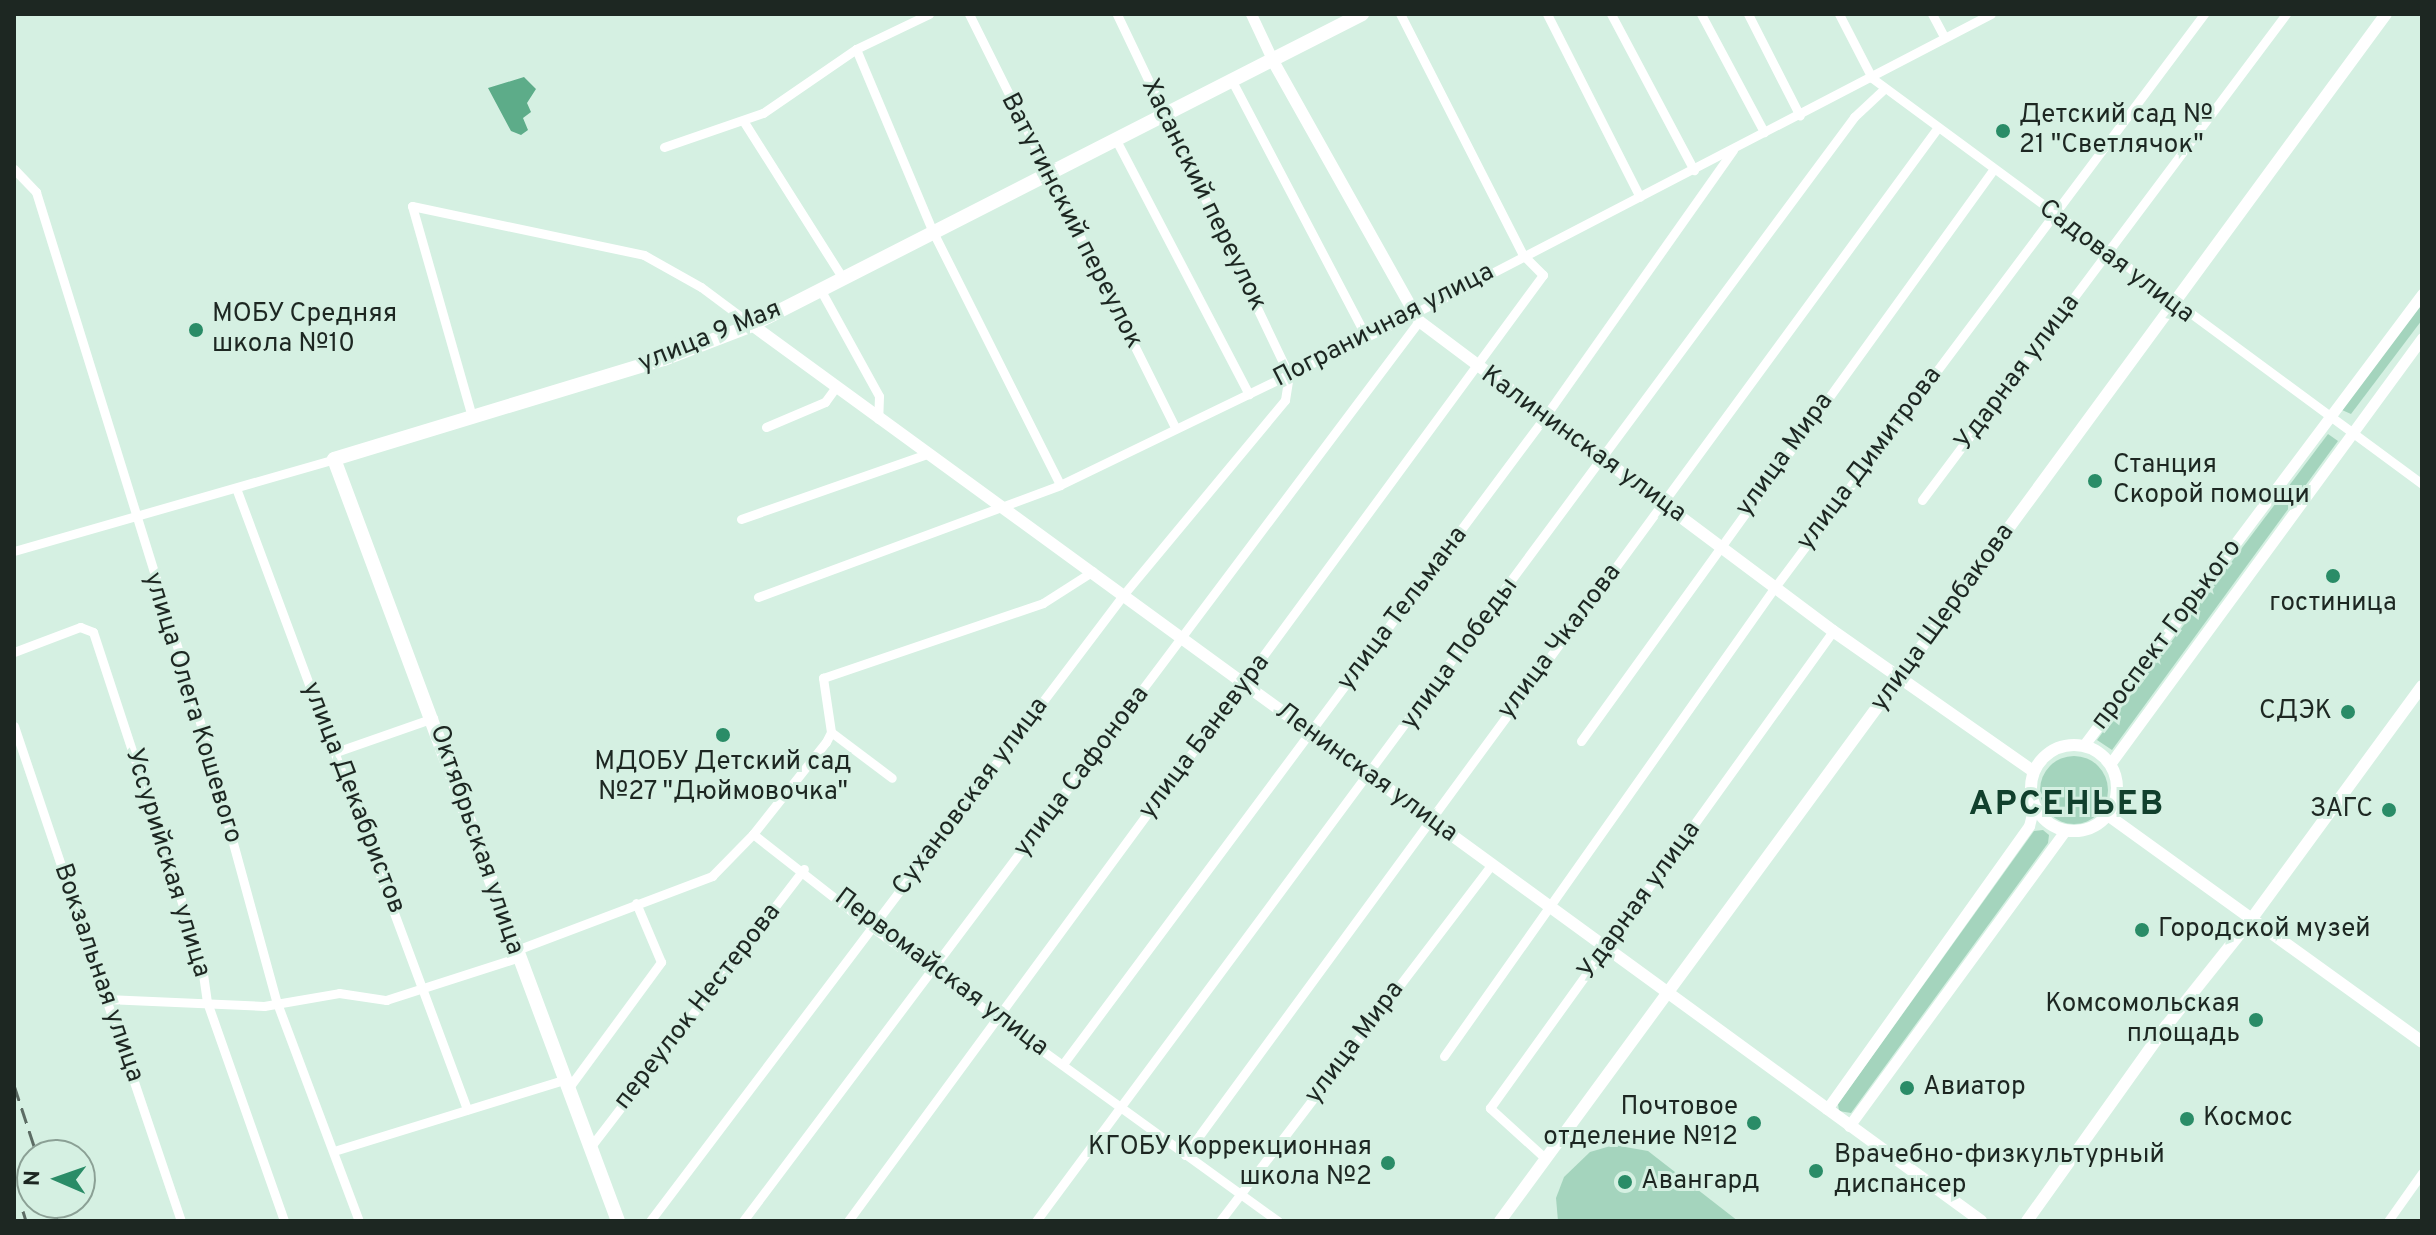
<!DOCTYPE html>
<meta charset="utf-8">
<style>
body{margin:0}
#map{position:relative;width:2436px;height:1235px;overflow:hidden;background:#d5f0e2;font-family:Overpass,sans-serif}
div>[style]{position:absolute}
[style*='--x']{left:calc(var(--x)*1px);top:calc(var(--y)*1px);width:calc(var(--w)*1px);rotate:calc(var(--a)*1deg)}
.green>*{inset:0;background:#a4d4bd}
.round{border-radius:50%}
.water>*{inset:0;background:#5dac89}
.minor>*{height:9px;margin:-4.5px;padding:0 4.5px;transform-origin:4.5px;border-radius:4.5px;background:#fff}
.tertiary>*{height:11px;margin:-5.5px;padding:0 5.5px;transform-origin:5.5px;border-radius:5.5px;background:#fff}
.secondary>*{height:12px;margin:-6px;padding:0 6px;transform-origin:6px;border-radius:6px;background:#fff}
.secondary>.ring{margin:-6px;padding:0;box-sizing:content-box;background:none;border:12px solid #fff;border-radius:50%}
.primary>*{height:14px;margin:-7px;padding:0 7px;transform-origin:7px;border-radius:7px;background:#fff}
.rail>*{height:3px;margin-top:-1.5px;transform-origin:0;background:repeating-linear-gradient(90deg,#5c6c64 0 16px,transparent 0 24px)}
.dots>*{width:22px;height:22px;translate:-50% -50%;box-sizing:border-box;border:4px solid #d5f0e2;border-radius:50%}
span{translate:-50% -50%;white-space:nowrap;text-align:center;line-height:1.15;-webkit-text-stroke:6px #d5f0e2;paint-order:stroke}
.poi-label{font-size:26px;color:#1d2722}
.left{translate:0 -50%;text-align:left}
.right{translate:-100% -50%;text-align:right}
.street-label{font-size:26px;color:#1d2722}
.district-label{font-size:34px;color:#11402d;font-weight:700;letter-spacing:2px}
.frame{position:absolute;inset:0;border:16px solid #1d2722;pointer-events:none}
.north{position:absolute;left:16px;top:1139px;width:80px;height:80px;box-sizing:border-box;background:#d5f0e2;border:2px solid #8ba095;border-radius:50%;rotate:272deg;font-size:22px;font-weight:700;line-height:32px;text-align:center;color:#1d2722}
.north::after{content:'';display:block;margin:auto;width:28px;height:36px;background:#2a8c67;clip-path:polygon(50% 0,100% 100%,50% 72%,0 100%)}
</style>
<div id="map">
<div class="green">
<i style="clip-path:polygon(2422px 301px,2422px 320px,2351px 414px,2342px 410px)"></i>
<i style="clip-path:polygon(2328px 434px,2338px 441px,2112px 750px,2097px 740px)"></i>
<i class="round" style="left:2040px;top:756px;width:68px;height:68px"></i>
<i style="clip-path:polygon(2043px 830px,2049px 835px,2048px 843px,1851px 1113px,1839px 1111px,1838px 1104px,2034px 831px)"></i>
<i style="clip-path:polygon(1614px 1145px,1648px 1151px,1738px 1221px,1558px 1221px,1556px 1198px,1564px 1177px,1590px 1152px)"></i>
</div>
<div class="water">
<i style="clip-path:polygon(524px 77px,536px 89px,527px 103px,531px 112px,523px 118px,528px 130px,521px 135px,511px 131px,488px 88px)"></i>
</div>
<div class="minor">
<i style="--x:969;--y:14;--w:462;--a:63.5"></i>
<i style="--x:1547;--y:14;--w:205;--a:63.1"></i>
<i style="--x:1611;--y:14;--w:177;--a:62"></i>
<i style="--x:1701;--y:14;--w:134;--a:61.9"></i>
<i style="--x:1748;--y:14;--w:114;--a:63"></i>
<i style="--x:1839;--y:14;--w:72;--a:62.7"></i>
<i style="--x:1872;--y:78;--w:684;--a:36.43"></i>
<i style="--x:1932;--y:14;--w:26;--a:62"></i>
<i style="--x:856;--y:49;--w:199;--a:67.2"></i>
<i style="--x:933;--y:232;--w:283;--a:63.3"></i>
<i style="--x:1232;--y:81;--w:288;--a:62.3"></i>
<i style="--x:744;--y:122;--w:183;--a:57.7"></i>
<i style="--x:1116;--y:140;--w:287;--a:62.4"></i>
<i style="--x:664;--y:147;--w:105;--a:-19"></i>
<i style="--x:763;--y:113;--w:113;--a:-34.5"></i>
<i style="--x:856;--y:49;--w:81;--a:-25.6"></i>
<i style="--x:14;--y:169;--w:32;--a:46"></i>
<i style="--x:36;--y:192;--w:536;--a:72.75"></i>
<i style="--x:195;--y:704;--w:310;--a:74.7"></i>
<i style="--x:277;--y:1003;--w:233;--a:69.4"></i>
<i style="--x:412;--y:206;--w:237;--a:11.9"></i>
<i style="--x:644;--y:255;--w:65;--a:29.3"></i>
<i style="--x:701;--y:287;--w:64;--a:36.7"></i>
<i style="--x:412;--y:206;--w:218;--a:74.1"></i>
<i style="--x:820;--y:289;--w:122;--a:61.1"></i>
<i style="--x:879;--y:396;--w:23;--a:92"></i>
<i style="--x:766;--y:427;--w:64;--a:-23"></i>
<i style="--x:825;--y:402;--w:19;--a:-54"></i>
<i style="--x:236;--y:488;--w:663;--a:69.6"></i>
<i style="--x:1922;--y:500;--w:607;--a:-53.17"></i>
<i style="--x:741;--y:519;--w:197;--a:-19.3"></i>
<i style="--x:14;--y:551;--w:333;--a:-16"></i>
<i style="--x:758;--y:597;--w:322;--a:-20.3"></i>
<i style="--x:1060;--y:485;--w:392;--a:-25.8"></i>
<i style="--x:1413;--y:314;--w:651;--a:-27.43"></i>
<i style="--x:14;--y:652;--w:71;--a:-20.7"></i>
<i style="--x:80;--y:627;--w:14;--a:21"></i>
<i style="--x:93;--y:632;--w:345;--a:71.8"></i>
<i style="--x:201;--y:960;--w:42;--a:81.9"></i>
<i style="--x:207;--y:1002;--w:232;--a:70.6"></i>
<i style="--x:14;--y:726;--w:522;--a:71.36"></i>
<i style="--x:831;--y:732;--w:76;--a:37"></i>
<i style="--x:1581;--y:741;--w:704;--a:-54.19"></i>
<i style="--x:336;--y:752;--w:103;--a:-19.3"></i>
<i style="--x:753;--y:834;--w:152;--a:38.1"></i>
<i style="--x:873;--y:928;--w:500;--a:35.9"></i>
<i style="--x:514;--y:951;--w:212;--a:-20.7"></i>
<i style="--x:712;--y:876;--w:59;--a:-45.7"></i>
<i style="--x:753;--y:834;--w:117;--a:-51.6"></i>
<i style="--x:826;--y:742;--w:11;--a:-63"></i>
<i style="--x:831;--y:732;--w:55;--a:-98.4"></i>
<i style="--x:823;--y:678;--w:232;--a:-18.8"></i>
<i style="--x:1043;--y:603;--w:59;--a:-32.6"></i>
<i style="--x:106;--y:999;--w:158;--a:2.5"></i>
<i style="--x:264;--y:1006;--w:76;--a:-9.8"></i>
<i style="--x:339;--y:993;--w:48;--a:8.5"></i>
<i style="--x:386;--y:1000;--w:138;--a:-17.8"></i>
<i style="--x:1444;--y:1056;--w:574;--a:-54.79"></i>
<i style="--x:1775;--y:587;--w:716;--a:-53.18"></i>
<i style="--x:1063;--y:1064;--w:805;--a:-53.33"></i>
<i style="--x:1544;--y:418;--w:328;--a:-54.8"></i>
<i style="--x:570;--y:1086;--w:154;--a:-53.7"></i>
<i style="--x:661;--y:962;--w:64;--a:-113"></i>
<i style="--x:592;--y:1145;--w:348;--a:-52.5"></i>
<i style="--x:334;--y:1151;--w:244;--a:-17.2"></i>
<i style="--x:1185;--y:1155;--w:1271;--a:-53.77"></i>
<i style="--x:1546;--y:1159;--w:76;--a:-137.7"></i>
<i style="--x:1490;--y:1108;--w:588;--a:-54.28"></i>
<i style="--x:650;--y:1221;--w:786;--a:-52.91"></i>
<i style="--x:1124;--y:594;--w:252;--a:-50.3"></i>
<i style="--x:1285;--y:400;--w:25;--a:-81"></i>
<i style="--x:1289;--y:375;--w:400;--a:-115.5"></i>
<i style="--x:743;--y:1221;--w:1126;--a:-53.09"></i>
<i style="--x:848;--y:1221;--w:1174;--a:-53.7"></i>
<i style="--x:1543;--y:275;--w:28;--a:-135"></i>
<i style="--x:1523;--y:255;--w:271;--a:-117"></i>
<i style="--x:1036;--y:1221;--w:1374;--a:-53.46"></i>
<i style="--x:1854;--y:117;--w:41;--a:-43"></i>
<i style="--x:1220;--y:1221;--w:447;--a:-52.7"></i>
<i style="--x:2388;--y:1221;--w:59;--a:-54.7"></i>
</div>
<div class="tertiary">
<i style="--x:1251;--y:14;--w:52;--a:64.9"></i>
<i style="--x:2084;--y:745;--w:564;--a:-53.15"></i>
<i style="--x:2110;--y:764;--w:528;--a:-53.78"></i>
<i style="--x:1827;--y:1109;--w:348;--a:-54.5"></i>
<i style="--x:2029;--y:826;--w:21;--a:-76"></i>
<i style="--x:1849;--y:1126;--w:367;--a:-53.8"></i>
</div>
<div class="secondary">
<i style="--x:1273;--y:61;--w:298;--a:60.7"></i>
<i style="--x:1419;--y:321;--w:517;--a:36.83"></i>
<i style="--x:1833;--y:631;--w:244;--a:35"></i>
<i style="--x:752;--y:325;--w:1521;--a:36.09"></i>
<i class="ring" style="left:2031px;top:745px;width:74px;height:74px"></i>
<i style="--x:2109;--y:816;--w:386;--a:35.8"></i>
<i style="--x:1500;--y:1221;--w:1497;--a:-53.72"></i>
<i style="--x:2027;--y:1221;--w:241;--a:-54.5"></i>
<i style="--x:2167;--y:1025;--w:133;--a:-51.4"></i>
<i style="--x:2250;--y:921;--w:291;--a:-53.8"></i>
</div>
<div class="primary">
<i style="--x:618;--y:1221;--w:813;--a:-110.44"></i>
<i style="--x:334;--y:459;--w:345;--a:-16.9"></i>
<i style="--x:664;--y:359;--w:94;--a:-21.1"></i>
<i style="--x:752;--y:325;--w:685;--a:-27.01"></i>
</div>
<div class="rail">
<i style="--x:14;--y:1085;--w:74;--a:71.8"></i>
<i style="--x:52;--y:1203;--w:19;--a:72"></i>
<i style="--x:23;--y:1211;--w:10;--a:73"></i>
</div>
<div class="dots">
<i style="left:2003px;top:131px;background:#2a8c67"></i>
<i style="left:196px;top:330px;background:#2a8c67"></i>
<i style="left:2095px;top:481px;background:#2a8c67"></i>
<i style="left:2333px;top:576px;background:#2a8c67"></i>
<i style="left:2348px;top:712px;background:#2a8c67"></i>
<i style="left:723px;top:735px;background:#2a8c67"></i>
<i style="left:2389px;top:810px;background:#2a8c67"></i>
<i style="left:2142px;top:930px;background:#2a8c67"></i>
<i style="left:2256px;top:1020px;background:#2a8c67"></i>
<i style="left:1907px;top:1088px;background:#2a8c67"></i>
<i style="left:2187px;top:1119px;background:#2a8c67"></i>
<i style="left:1754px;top:1123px;background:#2a8c67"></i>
<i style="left:1388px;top:1163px;background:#2a8c67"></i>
<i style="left:1816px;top:1171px;background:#2a8c67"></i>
<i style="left:1625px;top:1182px;background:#2a8c67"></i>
</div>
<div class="poi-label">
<span class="left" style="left:2019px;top:131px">Детский сад №<br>21 "Светлячок"</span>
<span class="left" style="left:212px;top:330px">МОБУ Средняя<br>школа №10</span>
<span class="left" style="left:2113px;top:481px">Станция<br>Скорой помощи</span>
<span style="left:2333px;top:604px">гостиница</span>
<span class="right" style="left:2332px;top:712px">СДЭК</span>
<span style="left:723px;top:778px">МДОБУ Детский сад<br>№27 "Дюймовочка"</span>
<span class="right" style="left:2373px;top:810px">ЗАГС</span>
<span class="left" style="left:2158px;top:930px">Городской музей</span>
<span class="right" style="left:2240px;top:1020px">Комсомольская<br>площадь</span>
<span class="left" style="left:1923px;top:1088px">Авиатор</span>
<span class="right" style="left:1738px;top:1123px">Почтовое<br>отделение №12</span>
<span class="left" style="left:2203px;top:1119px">Космос</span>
<span class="right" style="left:1372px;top:1163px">КГОБУ Коррекционная<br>школа №2</span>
<span class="left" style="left:1834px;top:1171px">Врачебно-физкультурный<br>диспансер</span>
<span class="left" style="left:1641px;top:1182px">Авангард</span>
</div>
<div class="street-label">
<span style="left:1203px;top:195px;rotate:64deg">Хасанский переулок</span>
<span style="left:1071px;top:221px;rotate:63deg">Ватутинский переулок</span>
<span style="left:2116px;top:262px;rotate:37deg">Садовая улица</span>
<span style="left:1384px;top:326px;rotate:-27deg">Пограничная улица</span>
<span style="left:710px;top:337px;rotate:-22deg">улица 9 Мая</span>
<span style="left:2018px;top:373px;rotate:-53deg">Ударная улица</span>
<span style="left:1583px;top:445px;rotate:36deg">Калининская улица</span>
<span style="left:1785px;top:455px;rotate:-54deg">улица Мира</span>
<span style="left:1870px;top:459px;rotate:-53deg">улица Димитрова</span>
<span style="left:1403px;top:609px;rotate:-53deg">улица Тельмана</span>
<span style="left:1943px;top:618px;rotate:-54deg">улица Щербакова</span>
<span style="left:2167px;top:635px;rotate:-53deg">проспект Горького</span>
<span style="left:1560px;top:642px;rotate:-53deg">улица Чкалова</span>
<span style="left:1460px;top:654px;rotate:-54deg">улица Победы</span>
<span style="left:192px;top:708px;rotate:73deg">улица Олега Кошевого</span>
<span style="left:1205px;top:737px;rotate:-53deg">улица Баневура</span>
<span style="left:1082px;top:772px;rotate:-53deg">улица Сафонова</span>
<span style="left:1366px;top:773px;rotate:36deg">Ленинская улица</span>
<span style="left:971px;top:797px;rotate:-53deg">Сухановская улица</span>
<span style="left:353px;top:798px;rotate:69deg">улица Декабристов</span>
<span style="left:476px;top:840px;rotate:71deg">Октябрьская улица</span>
<span style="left:167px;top:863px;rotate:73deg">Уссурийская улица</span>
<span style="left:1640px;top:901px;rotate:-54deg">Ударная улица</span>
<span style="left:98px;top:973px;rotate:71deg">Вокзальная улица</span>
<span style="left:941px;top:973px;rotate:37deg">Первомайская улица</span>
<span style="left:698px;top:1007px;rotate:-52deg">переулок Нестерова</span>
<span style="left:1355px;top:1043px;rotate:-53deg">улица Мира</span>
</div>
<div class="district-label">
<span style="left:2067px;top:806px">АРСЕНЬЕВ</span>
</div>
<div class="frame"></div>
<div class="north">N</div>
</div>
